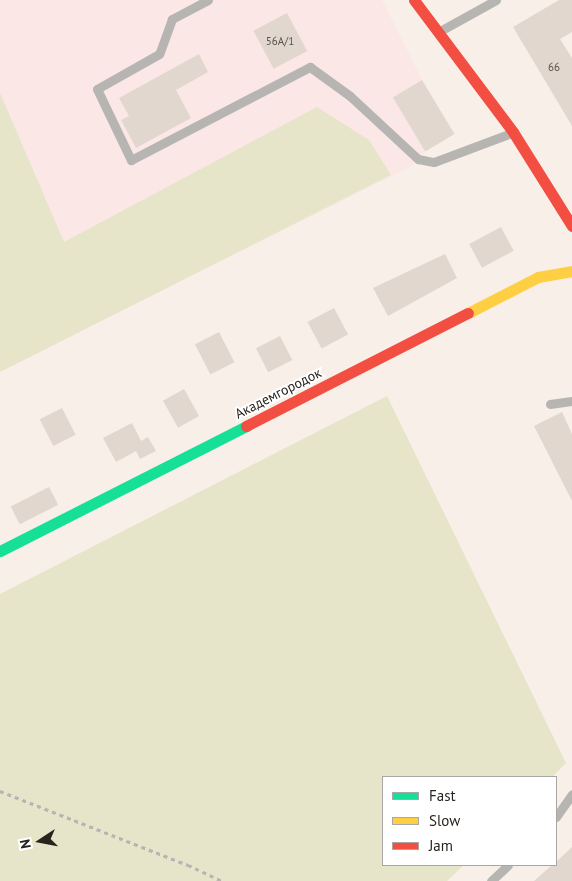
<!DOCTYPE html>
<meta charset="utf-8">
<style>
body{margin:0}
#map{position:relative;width:572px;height:881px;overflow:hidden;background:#f8efe8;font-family:"PT Sans",sans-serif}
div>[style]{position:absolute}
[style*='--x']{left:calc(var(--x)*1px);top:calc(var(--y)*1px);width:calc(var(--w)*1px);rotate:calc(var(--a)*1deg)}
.medical>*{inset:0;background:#fae7e6}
.green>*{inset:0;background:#e6e5c9}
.building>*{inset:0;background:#e2d7cf;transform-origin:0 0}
.path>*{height:2.5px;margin-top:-1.25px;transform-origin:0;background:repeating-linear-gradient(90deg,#b8b4b1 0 4px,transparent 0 8px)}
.lane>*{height:9px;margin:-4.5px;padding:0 4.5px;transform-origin:4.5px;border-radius:4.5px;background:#b7b5b2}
.fast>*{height:11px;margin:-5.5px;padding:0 5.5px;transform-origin:5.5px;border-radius:5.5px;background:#16e098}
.slow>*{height:11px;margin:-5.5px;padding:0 5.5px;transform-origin:5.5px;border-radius:5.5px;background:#ffcf43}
.jam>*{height:11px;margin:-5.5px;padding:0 5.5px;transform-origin:5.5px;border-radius:5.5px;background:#f24e42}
span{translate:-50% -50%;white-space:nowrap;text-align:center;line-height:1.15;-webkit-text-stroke:4px #fff;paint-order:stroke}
.number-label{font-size:11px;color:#5a534d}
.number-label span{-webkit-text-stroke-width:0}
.street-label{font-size:14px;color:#29231e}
.legend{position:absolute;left:382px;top:776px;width:175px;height:90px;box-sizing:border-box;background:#fff;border:1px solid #a9a7a5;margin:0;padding:6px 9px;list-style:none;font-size:15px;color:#29231e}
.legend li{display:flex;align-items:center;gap:10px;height:25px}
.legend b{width:25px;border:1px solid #a9a7a5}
.north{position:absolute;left:15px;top:816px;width:50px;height:50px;-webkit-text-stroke:4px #fff;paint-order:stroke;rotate:259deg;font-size:14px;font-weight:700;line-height:20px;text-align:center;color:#29231e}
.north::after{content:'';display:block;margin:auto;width:18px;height:22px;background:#29231e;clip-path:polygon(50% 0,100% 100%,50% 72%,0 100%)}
</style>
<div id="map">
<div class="medical">
<i style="clip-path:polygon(0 0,382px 0,422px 80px,454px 134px,425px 151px,413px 165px,0 372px)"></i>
</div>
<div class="green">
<i style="clip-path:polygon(0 93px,64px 242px,317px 107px,369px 140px,391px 175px,0 372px)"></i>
<i style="clip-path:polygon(387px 396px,566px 763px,552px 777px,383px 777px,383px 865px,464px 865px,447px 881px,0 881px,0 594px)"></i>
</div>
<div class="building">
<i style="clip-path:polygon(559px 0,572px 0,572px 32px,560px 39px,572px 58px,572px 126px,513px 27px)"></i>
<i style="left:287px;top:13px;width:43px;height:38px;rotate:62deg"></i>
<i style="clip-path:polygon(199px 54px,208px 72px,176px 90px,191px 118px,136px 148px,121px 120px,129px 116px,119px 98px)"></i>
<i style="left:422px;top:80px;width:63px;height:34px;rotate:59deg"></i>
<i style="left:501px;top:227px;width:27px;height:36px;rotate:62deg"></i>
<i style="clip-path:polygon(445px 254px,457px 278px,388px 316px,373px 288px)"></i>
<i style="left:334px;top:308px;width:30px;height:30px;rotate:62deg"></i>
<i style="left:219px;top:332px;width:34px;height:27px;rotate:63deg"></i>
<i style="left:280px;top:336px;width:27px;height:27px;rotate:63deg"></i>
<i style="left:184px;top:389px;width:31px;height:24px;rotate:61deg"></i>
<i style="left:62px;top:408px;width:30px;height:25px;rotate:63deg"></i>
<i style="clip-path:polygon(562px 412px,572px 434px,572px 501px,534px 426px)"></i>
<i style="clip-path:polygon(132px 423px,141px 441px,148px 437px,156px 451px,140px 459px,136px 451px,116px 462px,103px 438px)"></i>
<i style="left:49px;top:487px;width:20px;height:43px;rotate:63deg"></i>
<i style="clip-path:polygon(572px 847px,572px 881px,534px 881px,552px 865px,556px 865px,556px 862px)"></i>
</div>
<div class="path">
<i style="--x:0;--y:791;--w:202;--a:21.5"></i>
<i style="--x:188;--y:865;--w:38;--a:25"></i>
</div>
<div class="lane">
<i style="--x:208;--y:0;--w:41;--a:152.2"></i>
<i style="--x:172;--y:19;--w:37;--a:110"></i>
<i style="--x:159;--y:54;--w:71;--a:150.6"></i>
<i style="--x:97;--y:89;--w:79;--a:64.4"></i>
<i style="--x:131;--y:160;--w:202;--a:-27.5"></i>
<i style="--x:310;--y:67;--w:49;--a:35.9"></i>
<i style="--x:350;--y:96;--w:93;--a:42.8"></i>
<i style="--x:418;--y:159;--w:16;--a:11"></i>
<i style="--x:434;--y:162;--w:82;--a:-20.6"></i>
<i style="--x:440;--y:31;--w:64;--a:-29"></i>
<i style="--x:550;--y:404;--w:22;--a:-8"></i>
<i style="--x:556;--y:817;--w:28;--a:-55"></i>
<i style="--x:491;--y:881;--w:23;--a:-43"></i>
</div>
<div class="fast">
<i style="--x:0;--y:551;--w:276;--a:-26.9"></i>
</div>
<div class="slow">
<i style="--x:468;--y:313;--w:79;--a:-27.2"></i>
<i style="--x:538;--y:277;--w:35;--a:-10"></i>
</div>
<div class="jam">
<i style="--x:414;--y:0;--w:165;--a:53.1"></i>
<i style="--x:513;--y:132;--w:111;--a:57.9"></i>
<i style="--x:246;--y:426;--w:249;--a:-27"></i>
</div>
<div class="number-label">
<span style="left:280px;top:41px">56А/1</span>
<span style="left:554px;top:67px">66</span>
</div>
<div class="street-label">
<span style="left:278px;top:393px;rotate:-27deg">Академгородок</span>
</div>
<ul class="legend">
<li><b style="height:6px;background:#16e098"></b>Fast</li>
<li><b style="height:6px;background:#ffcf43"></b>Slow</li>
<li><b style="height:6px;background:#f24e42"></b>Jam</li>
</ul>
<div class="north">N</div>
</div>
